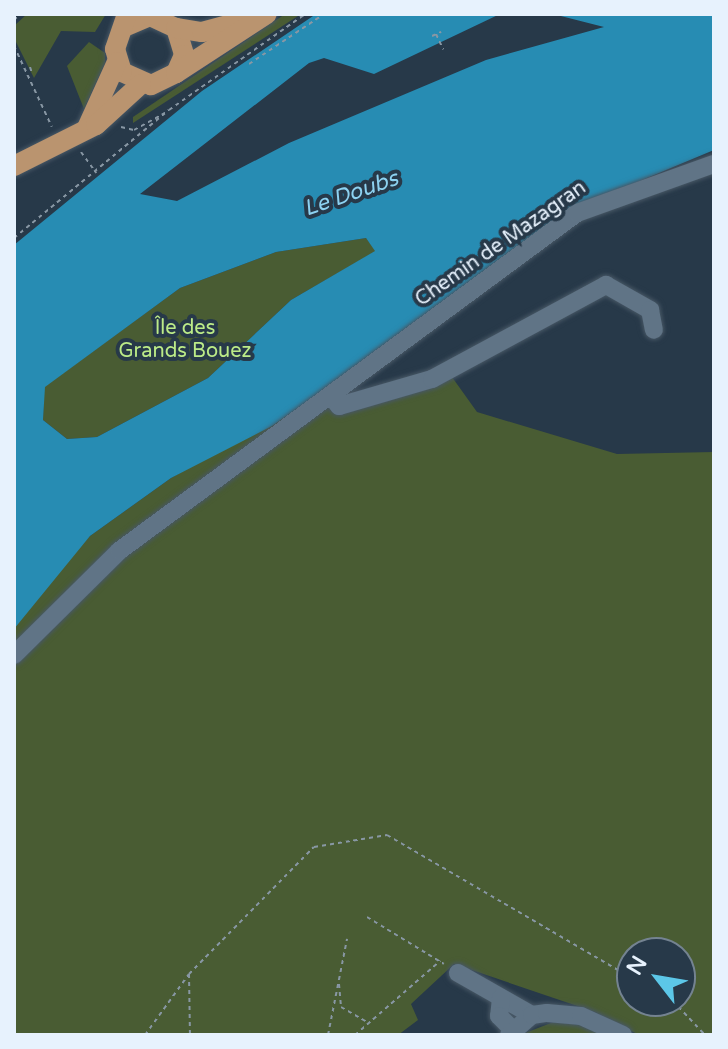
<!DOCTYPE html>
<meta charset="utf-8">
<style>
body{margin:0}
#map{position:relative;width:728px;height:1049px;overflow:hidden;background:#273949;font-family:"Varela Round",sans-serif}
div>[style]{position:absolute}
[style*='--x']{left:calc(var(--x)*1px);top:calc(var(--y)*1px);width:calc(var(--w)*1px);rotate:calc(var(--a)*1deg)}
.green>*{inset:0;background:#495c33}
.water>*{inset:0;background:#278cb3}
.path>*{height:2px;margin-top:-1px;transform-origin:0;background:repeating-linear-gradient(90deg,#8897a4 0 4px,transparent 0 8px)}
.roads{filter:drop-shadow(0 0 2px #475765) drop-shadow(0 0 2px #475765)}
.minor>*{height:18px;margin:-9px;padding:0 9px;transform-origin:9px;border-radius:9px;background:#607486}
.major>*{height:20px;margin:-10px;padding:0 10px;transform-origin:10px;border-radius:10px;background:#ba946f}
span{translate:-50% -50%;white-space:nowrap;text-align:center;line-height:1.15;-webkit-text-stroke:8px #273949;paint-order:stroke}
.street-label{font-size:20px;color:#e7f2fd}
.park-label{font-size:20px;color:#bceb88}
.water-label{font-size:22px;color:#8dd2f1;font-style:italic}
.frame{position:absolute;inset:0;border:16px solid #e7f2fd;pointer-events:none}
.north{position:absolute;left:616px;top:937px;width:80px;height:80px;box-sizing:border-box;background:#273949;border:2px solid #748391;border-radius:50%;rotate:301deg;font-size:22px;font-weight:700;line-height:32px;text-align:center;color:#e7f2fd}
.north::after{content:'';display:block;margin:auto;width:28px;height:36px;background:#5cc7e8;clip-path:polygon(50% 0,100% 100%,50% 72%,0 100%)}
</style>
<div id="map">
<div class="green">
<i style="clip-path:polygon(27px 14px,106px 14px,95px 32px,61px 31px,34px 78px,14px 38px,14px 26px)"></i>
<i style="clip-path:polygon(285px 14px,301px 14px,133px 123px,133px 117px)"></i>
<i style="clip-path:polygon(89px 42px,105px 53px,105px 63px,84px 109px,67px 66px)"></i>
<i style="clip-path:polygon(366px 238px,376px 251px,291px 300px,208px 378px,97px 437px,67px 439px,43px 420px,44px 387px,180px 288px,276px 252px)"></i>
<i style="clip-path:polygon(evenodd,452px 377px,477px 412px,617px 454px,714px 452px,714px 1035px,639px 1035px,595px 1012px,454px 964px,411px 1004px,418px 1020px,398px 1035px,14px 1035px,14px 629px,31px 601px,90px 536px,171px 478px,327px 389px,342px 413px,452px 377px,632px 953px,680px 953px,680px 1001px,632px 1001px,632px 953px)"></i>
<i style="clip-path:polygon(556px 1021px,584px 1026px,603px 1035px,520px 1035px)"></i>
</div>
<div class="water">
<i style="clip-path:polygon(evenodd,316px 14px,500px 14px,374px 74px,324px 58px,309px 63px,140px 194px,177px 201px,289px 143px,486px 60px,604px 27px,553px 14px,714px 14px,714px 150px,604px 196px,272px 426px,171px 478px,90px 536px,14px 629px,14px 245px,202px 91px,316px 14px,366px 238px,375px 251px,291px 300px,208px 378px,97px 437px,67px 439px,43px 420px,45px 387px,180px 288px,276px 252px,366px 238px)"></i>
</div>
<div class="path">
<i style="--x:14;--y:20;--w:8;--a:-45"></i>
<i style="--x:436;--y:34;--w:17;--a:65"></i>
<i style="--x:432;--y:36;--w:10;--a:-24"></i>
<i style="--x:14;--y:46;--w:89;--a:64.9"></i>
<i style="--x:249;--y:64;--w:90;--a:-33.7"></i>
<i style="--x:30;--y:67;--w:6;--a:72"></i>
<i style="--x:121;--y:127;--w:13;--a:13"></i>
<i style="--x:134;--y:130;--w:35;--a:-29"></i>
<i style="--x:81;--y:152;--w:26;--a:54"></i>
<i style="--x:14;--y:238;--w:201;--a:-39.6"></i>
<i style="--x:169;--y:110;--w:166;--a:-35.2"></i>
<i style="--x:367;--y:917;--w:90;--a:31.4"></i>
<i style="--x:189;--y:974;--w:178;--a:-45.5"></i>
<i style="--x:314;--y:847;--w:74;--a:-9.3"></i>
<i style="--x:387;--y:835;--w:284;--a:30.3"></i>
<i style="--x:339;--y:984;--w:23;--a:85"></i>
<i style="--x:341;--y:1007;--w:30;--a:30"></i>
<i style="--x:673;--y:1001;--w:47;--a:46.7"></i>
<i style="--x:145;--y:1035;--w:75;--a:-54.2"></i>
<i style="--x:189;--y:974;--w:61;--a:89.1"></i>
<i style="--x:328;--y:1035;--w:98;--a:-78.8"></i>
<i style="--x:355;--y:1035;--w:113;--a:-41"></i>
</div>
<div class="roads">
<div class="minor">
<i style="--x:331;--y:396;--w:13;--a:51"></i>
<i style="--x:339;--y:406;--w:97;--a:-16.2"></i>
<i style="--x:432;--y:379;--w:198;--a:-28.4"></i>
<i style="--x:606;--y:285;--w:51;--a:29.6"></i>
<i style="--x:650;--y:310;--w:20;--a:79"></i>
<i style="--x:14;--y:655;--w:148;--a:-44.7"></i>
<i style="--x:119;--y:551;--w:569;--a:-36.43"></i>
<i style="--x:577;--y:213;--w:145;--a:-19.7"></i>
<i style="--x:458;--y:973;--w:85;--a:29.6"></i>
<i style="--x:501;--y:998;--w:18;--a:96"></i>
<i style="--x:499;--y:1016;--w:20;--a:45"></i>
<i style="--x:509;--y:1035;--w:30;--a:-41"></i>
<i style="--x:532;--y:1015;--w:15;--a:-8"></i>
<i style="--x:547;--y:1013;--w:34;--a:5"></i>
<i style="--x:581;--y:1016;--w:46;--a:24.3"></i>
</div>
<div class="major">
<i style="--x:124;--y:27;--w:28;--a:-23"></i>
<i style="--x:150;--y:16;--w:29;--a:25"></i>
<i style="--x:176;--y:28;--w:28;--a:73"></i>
<i style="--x:184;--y:55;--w:20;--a:114"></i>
<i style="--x:176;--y:73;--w:28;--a:154"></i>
<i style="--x:151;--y:85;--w:32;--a:-156"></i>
<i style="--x:122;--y:72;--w:24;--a:-107"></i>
<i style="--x:115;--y:49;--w:37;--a:-71"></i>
<i style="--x:176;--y:28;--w:26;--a:9"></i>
<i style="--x:202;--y:32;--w:50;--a:-15.2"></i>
<i style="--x:176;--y:73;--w:108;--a:-33"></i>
<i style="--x:87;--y:128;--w:72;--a:-65.6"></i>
<i style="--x:14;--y:166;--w:92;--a:-26.6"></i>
<i style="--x:96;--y:125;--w:61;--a:-42.3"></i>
</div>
</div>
<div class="street-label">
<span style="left:501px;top:244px;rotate:-35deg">Chemin de Mazagran</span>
</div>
<div class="park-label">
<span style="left:185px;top:340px">Île des<br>Grands Bouez</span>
</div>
<div class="water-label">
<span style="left:351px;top:194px;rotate:-19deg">Le Doubs</span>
</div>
<div class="frame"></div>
<div class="north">N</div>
</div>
